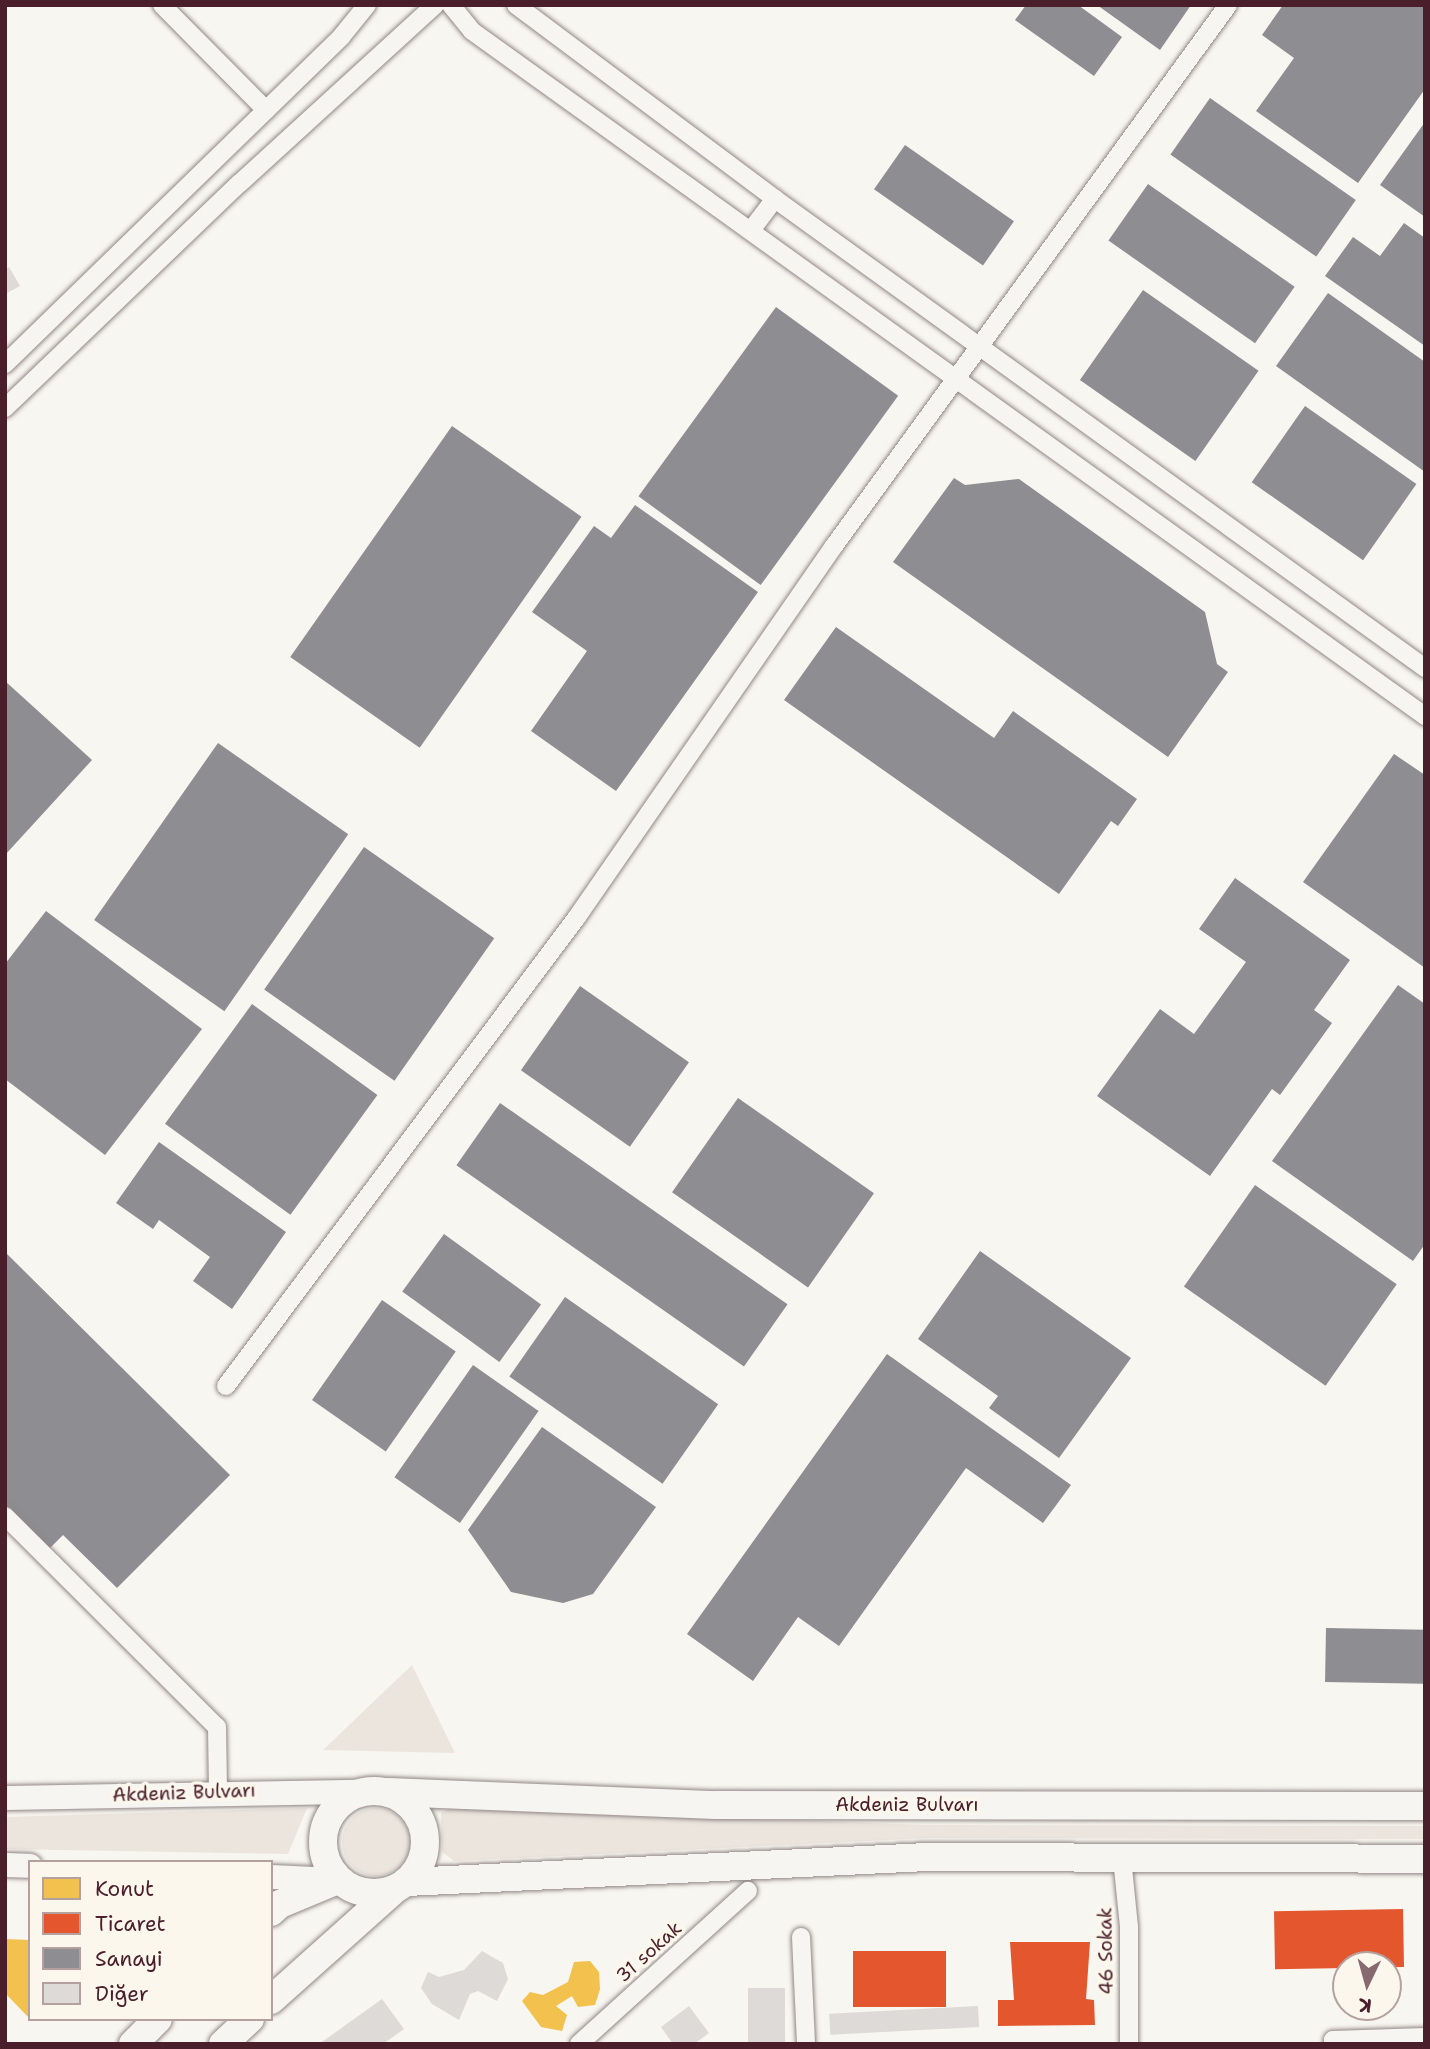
<!DOCTYPE html>
<meta charset="utf-8">
<style>
body{margin:0}
#map{position:relative;width:1430px;height:2049px;overflow:hidden;background:#f8f6f0;font-family:"Shantell Sans",sans-serif}
div>[style]{position:absolute}
[style*='--x']{left:calc(var(--x)*1px);top:calc(var(--y)*1px);width:calc(var(--w)*1px);rotate:calc(var(--a)*1deg)}
.green>*{inset:0;background:#ece5de}
.round{border-radius:50%}
.homes>*{inset:0;background:#f2c14e}
.shops>*{inset:0;background:#e4572e;transform-origin:0 0}
.industry>*{inset:0;background:#8d8d92;transform-origin:0 0}
.building>*{inset:0;background:#dedad7;transform-origin:0 0}
.roads{filter:drop-shadow(0 0 2px #918787) drop-shadow(0 0 2px #918787)}
.street>*{height:18px;margin:-9px;padding:0 9px;transform-origin:9px;border-radius:9px;background:#f6f5f1}
.secondary>*{height:24px;margin:-12px;padding:0 12px;transform-origin:12px;border-radius:12px;background:#f6f5f1}
.primary>*{height:28px;margin:-14px;padding:0 14px;transform-origin:14px;border-radius:14px;background:#f6f5f1}
.primary>.ring{margin:-14px;padding:0;box-sizing:content-box;background:none;border:28px solid #f6f5f1;border-radius:50%}
span{translate:-50% -50%;white-space:nowrap;text-align:center;line-height:1.15;-webkit-text-stroke:7px #fbf7ec;paint-order:stroke}
.street-label{font-size:19px;color:#4a1f2b}
.frame{position:absolute;inset:0;border:7px solid #4a1f2b;pointer-events:none}
.legend{position:absolute;left:28px;top:1860px;width:245px;height:161px;box-sizing:border-box;background:#fbf7ec;border:2px solid #b4a19f;margin:0;padding:9px 12px;list-style:none;font-size:21px;color:#4a1f2b}
.legend li{display:flex;align-items:center;gap:14px;height:35px}
.legend b{width:35px;border:2px solid #b4a19f}
.north{position:absolute;left:1332px;top:1951px;width:70px;height:70px;box-sizing:border-box;background:#fbf7ec;border:2px solid #b4a19f;border-radius:50%;rotate:185deg;font-size:19px;font-weight:700;line-height:28px;text-align:center;color:#4a1f2b}
.north::after{content:'';display:block;margin:auto;width:24px;height:32px;background:#876a70;clip-path:polygon(50% 0,100% 100%,50% 72%,0 100%)}
</style>
<div id="map">
<div class="green">
<i style="clip-path:polygon(412px 1665px,455px 1753px,323px 1750px)"></i>
<i class="round" style="left:342px;top:1808px;width:68px;height:68px"></i>
<i style="clip-path:polygon(307px 1808px,288px 1854px,5px 1849px,5px 1817px)"></i>
<i style="clip-path:polygon(450px 1808px,926px 1825px,1425px 1826px,1425px 1839px,929px 1838px,454px 1861px,442px 1852px,441px 1813px)"></i>
</div>
<div class="homes">
<i style="clip-path:polygon(5px 1939px,30px 1940px,30px 2019px,5px 1993px)"></i>
<i style="clip-path:polygon(590px 1961px,599px 1972px,600px 1989px,595px 2005px,578px 2007px,572px 1996px,556px 2006px,567px 2015px,562px 2031px,541px 2027px,522px 2001px,530px 1992px,543px 1995px,568px 1982px,574px 1962px)"></i>
</div>
<div class="shops">
<i style="left:1403px;top:1909px;width:58px;height:129px;rotate:89deg"></i>
<i style="clip-path:polygon(1010px 1942px,1090px 1942px,1086px 1999px,1094px 2000px,1095px 2025px,998px 2026px,998px 2000px,1014px 2000px)"></i>
<i style="left:853px;top:1951px;width:93px;height:56px"></i>
</div>
<div class="industry">
<i style="clip-path:polygon(1026px 5px,1078px 5px,1122px 37px,1094px 76px,1015px 20px)"></i>
<i style="clip-path:polygon(1097px 5px,1191px 5px,1160px 50px)"></i>
<i style="clip-path:polygon(1283px 5px,1425px 5px,1425px 89px,1358px 183px,1256px 111px,1294px 58px,1262px 35px)"></i>
<i style="left:1210px;top:98px;width:178px;height:69px;rotate:35deg"></i>
<i style="clip-path:polygon(1425px 122px,1425px 217px,1380px 185px)"></i>
<i style="left:905px;top:145px;width:133px;height:54px;rotate:35deg"></i>
<i style="left:1148px;top:184px;width:179px;height:69px;rotate:35deg"></i>
<i style="clip-path:polygon(1404px 223px,1425px 238px,1425px 346px,1325px 276px,1353px 237px,1380px 256px)"></i>
<i style="left:1143px;top:290px;width:141px;height:110px;rotate:35deg"></i>
<i style="clip-path:polygon(1328px 293px,1425px 362px,1425px 472px,1276px 366px)"></i>
<i style="left:776px;top:307px;width:151px;height:234px;rotate:36deg"></i>
<i style="left:1305px;top:406px;width:136px;height:93px;rotate:35deg"></i>
<i style="left:452px;top:426px;width:158px;height:282px;rotate:35deg"></i>
<i style="clip-path:polygon(954px 478px,965px 485px,1019px 479px,1205px 612px,1217px 664px,1228px 672px,1168px 757px,893px 562px)"></i>
<i style="clip-path:polygon(635px 505px,758px 592px,616px 791px,531px 731px,587px 651px,532px 612px,594px 526px,611px 538px)"></i>
<i style="clip-path:polygon(836px 627px,994px 738px,1013px 711px,1137px 799px,1118px 826px,1111px 821px,1059px 894px,784px 700px)"></i>
<i style="clip-path:polygon(5px 681px,92px 760px,5px 855px)"></i>
<i style="left:218px;top:743px;width:159px;height:216px;rotate:35deg"></i>
<i style="clip-path:polygon(1394px 754px,1425px 775px,1425px 968px,1303px 882px)"></i>
<i style="left:364px;top:847px;width:159px;height:174px;rotate:35deg"></i>
<i style="clip-path:polygon(1235px 878px,1350px 960px,1314px 1010px,1332px 1023px,1280px 1095px,1272px 1089px,1210px 1176px,1097px 1096px,1160px 1009px,1194px 1034px,1246px 962px,1199px 929px)"></i>
<i style="clip-path:polygon(46px 911px,202px 1029px,105px 1155px,5px 1079px,5px 964px)"></i>
<i style="clip-path:polygon(1398px 985px,1425px 1004px,1425px 1244px,1413px 1261px,1272px 1161px)"></i>
<i style="left:580px;top:986px;width:133px;height:103px;rotate:35deg"></i>
<i style="left:252px;top:1004px;width:155px;height:148px;rotate:36deg"></i>
<i style="left:738px;top:1098px;width:166px;height:115px;rotate:35deg"></i>
<i style="left:500px;top:1103px;width:351px;height:76px;rotate:35deg"></i>
<i style="clip-path:polygon(159px 1142px,286px 1232px,232px 1309px,193px 1281px,210px 1257px,159px 1220px,153px 1229px,116px 1203px)"></i>
<i style="left:1255px;top:1185px;width:173px;height:124px;rotate:35deg"></i>
<i style="left:444px;top:1234px;width:120px;height:71px;rotate:36deg"></i>
<i style="clip-path:polygon(980px 1251px,1131px 1358px,1059px 1458px,989px 1408px,998px 1396px,918px 1339px)"></i>
<i style="clip-path:polygon(5px 1252px,230px 1475px,117px 1588px,63px 1535px,49px 1549px,5px 1505px)"></i>
<i style="left:565px;top:1297px;width:187px;height:97px;rotate:35deg"></i>
<i style="left:382px;top:1300px;width:90px;height:122px;rotate:35deg"></i>
<i style="clip-path:polygon(887px 1354px,1071px 1485px,1043px 1523px,966px 1468px,839px 1646px,798px 1617px,753px 1681px,687px 1634px)"></i>
<i style="left:473px;top:1365px;width:80px;height:137px;rotate:35deg"></i>
<i style="clip-path:polygon(542px 1427px,656px 1507px,593px 1594px,563px 1603px,511px 1592px,468px 1530px)"></i>
<i style="left:1326px;top:1628px;width:99px;height:54px;rotate:1deg"></i>
</div>
<div class="building">
<i style="clip-path:polygon(9px 267px,20px 286px,5px 294px,5px 270px)"></i>
<i style="clip-path:polygon(482px 1951px,503px 1963px,508px 1979px,497px 2001px,478px 1991px,470px 1994px,459px 2020px,432px 2004px,421px 1988px,428px 1972px,439px 1977px,464px 1970px)"></i>
<i style="left:748px;top:1988px;width:37px;height:56px"></i>
<i style="clip-path:polygon(382px 1999px,404px 2029px,383px 2044px,319px 2044px)"></i>
<i style="clip-path:polygon(689px 2006px,709px 2033px,694px 2044px,673px 2044px,661px 2027px)"></i>
<i style="left:978px;top:2006px;width:21px;height:149px;rotate:87deg"></i>
</div>
<div class="roads">
<div class="street">
<i style="--x:162;--y:5;--w:148;--a:45.3"></i>
<i style="--x:451;--y:5;--w:33;--a:51"></i>
<i style="--x:472;--y:31;--w:1174;--a:35.71"></i>
<i style="--x:516;--y:5;--w:324;--a:36.8"></i>
<i style="--x:775;--y:199;--w:802;--a:35.81"></i>
<i style="--x:752;--y:229;--w:38;--a:-53"></i>
<i style="--x:5;--y:364;--w:469;--a:-44.2"></i>
<i style="--x:341;--y:37;--w:41;--a:-50.9"></i>
<i style="--x:5;--y:408;--w:325;--a:-43.8"></i>
<i style="--x:240;--y:183;--w:264;--a:-42.4"></i>
<i style="--x:226;--y:1386;--w:586;--a:-53.19"></i>
<i style="--x:577;--y:917;--w:451;--a:-55.3"></i>
<i style="--x:834;--y:546;--w:669;--a:-53.93"></i>
<i style="--x:5;--y:1516;--w:299;--a:44.9"></i>
<i style="--x:217;--y:1727;--w:65;--a:89.1"></i>
<i style="--x:1122;--y:1858;--w:69;--a:84.2"></i>
<i style="--x:1129;--y:1927;--w:117;--a:90"></i>
<i style="--x:801;--y:1937;--w:107;--a:87.3"></i>
<i style="--x:579;--y:2044;--w:228;--a:-42.2"></i>
<i style="--x:1333;--y:2044;--w:4;--a:-90"></i>
<i style="--x:1333;--y:2040;--w:92;--a:-1.9"></i>
</div>
<div class="secondary">
<i style="--x:5;--y:1798;--w:357;--a:-1"></i>
<i style="--x:5;--y:1865;--w:25;--a:2"></i>
<i style="--x:271;--y:1877;--w:66;--a:2.6"></i>
</div>
<div class="primary">
<i class="ring" style="left:323px;top:1791px;width:74px;height:74px"></i>
<i style="--x:389;--y:1792;--w:327;--a:2.3"></i>
<i style="--x:716;--y:1805;--w:709;--a:0.08"></i>
<i style="--x:407;--y:1882;--w:522;--a:-2.75"></i>
<i style="--x:928;--y:1857;--w:497;--a:0.2"></i>
<i style="--x:271;--y:1912;--w:12;--a:-42"></i>
<i style="--x:280;--y:1904;--w:63;--a:-22.5"></i>
<i style="--x:271;--y:2000;--w:166;--a:-41.8"></i>
<i style="--x:133;--y:2044;--w:35;--a:-45"></i>
<i style="--x:223;--y:2044;--w:37;--a:-43"></i>
</div>
</div>
<div class="street-label">
<span style="left:184px;top:1793px;rotate:-2deg">Akdeniz Bulvarı</span>
<span style="left:907px;top:1805px">Akdeniz Bulvarı</span>
<span style="left:1106px;top:1951px;rotate:-91deg">46 Sokak</span>
<span style="left:649px;top:1952px;rotate:-42deg">31 sokak</span>
</div>
<div class="frame"></div>
<ul class="legend">
<li><b style="height:19px;background:#f2c14e"></b>Konut</li>
<li><b style="height:19px;background:#e4572e"></b>Ticaret</li>
<li><b style="height:19px;background:#8d8d92"></b>Sanayi</li>
<li><b style="height:19px;background:#dedad7"></b>Diğer</li>
</ul>
<div class="north">K</div>
</div>
